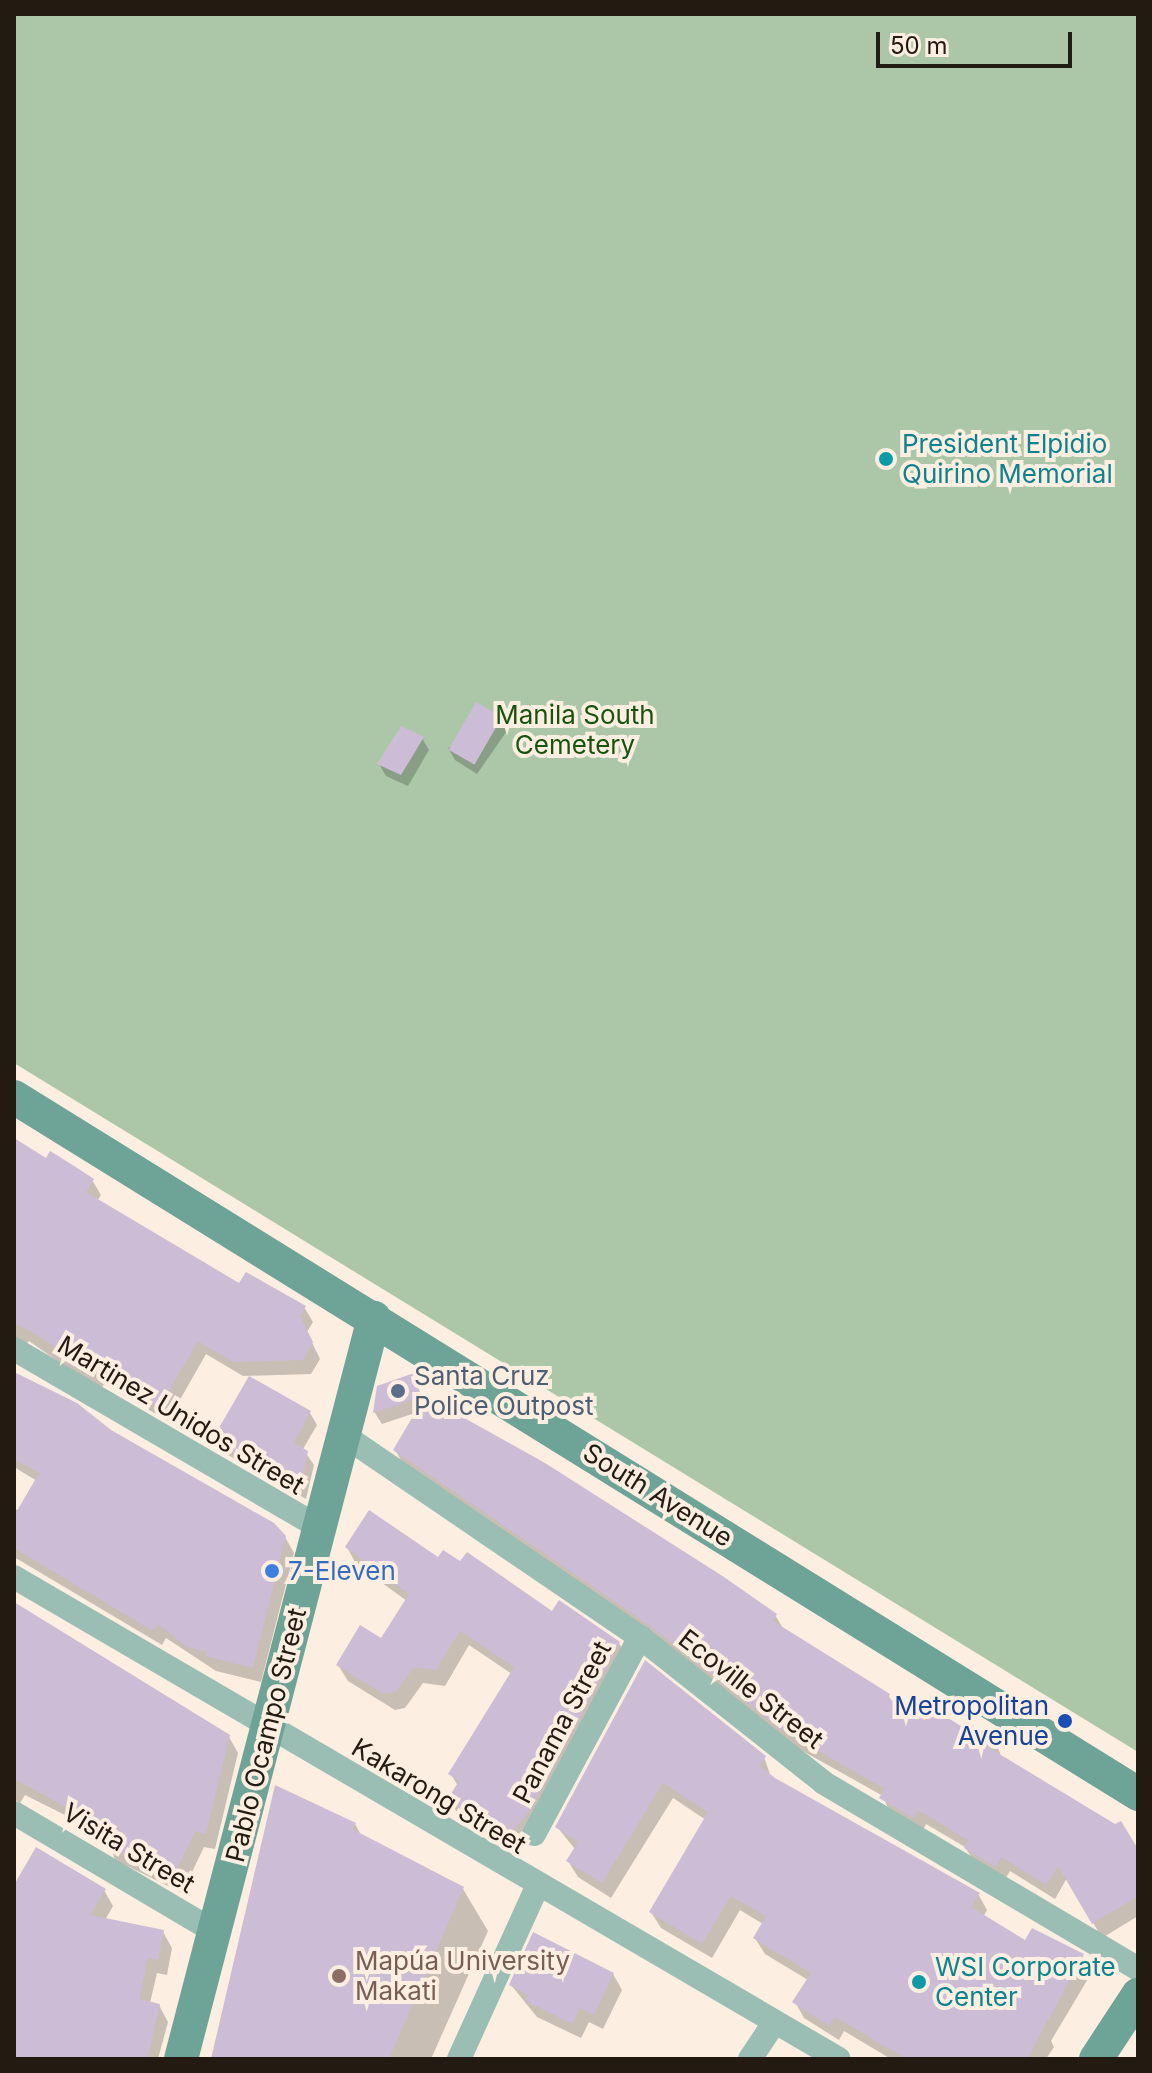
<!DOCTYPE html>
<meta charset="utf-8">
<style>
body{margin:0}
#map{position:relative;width:1152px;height:2073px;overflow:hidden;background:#fceee0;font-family:Inter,sans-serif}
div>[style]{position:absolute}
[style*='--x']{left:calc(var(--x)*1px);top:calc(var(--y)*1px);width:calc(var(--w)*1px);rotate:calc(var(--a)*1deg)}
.green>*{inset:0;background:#acc7a7}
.shadow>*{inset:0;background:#0003}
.building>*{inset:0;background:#ccbcd6;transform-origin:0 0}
.street>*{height:24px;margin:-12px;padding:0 12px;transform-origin:12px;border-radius:12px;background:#9abdb4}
.secondary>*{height:34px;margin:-17px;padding:0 17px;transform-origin:17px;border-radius:17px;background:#6ea397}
.dots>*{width:22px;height:22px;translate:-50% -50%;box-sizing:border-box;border:4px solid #fceee0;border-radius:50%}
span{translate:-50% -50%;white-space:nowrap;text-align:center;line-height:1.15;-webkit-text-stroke:8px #fceee0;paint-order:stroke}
.culture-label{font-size:26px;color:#0d838f}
.left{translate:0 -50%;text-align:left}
.park-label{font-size:26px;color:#19540f}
.service-label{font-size:26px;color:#4e5e75}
.street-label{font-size:26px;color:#231a12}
.shop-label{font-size:26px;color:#366cbe}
.transit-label{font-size:26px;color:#164399}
.right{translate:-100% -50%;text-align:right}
.education-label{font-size:26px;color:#785e54}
.frame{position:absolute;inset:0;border:16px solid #231a12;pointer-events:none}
.scale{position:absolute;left:876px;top:32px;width:196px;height:36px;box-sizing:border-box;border:4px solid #231a12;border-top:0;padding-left:10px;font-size:24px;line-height:28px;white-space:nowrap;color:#231a12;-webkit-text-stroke:6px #fceee0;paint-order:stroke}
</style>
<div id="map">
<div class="green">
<i style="clip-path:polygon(14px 14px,1138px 14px,1138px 1752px,14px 1063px)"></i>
</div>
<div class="shadow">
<i style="clip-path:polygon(500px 719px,507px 731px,477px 774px,455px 760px,448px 748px)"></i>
<i style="clip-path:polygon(422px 738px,429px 750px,408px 786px,386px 776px,379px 764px)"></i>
<i style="clip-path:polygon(14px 1138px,47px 1161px,92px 1180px,101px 1195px,97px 1201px,240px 1286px,304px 1307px,313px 1322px,307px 1332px,320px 1359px,311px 1374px,243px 1376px,206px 1354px,168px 1421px,104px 1384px,100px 1391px,29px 1341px,14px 1356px)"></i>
<i style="clip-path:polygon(14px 1373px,285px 1537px,294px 1553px,261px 1682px,216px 1671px,166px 1638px,162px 1645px,14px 1557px,14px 1508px,19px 1511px,37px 1481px,14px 1467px)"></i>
<i style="clip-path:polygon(413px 1375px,424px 1402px,775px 1615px,784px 1630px,888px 1695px,893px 1703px,925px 1723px,995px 1741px,1002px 1758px,1138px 1853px,1138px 1916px,1102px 1938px,1067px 1878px,1055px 1899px,1010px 1871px,1004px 1881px,975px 1863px,965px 1847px,926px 1824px,922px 1832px,890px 1813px,883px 1796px,792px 1745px,404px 1465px,395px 1450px,418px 1412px,382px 1424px,375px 1413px,379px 1387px)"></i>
<i style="clip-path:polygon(310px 1413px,317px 1425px,303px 1449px,314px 1465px,306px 1499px,221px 1451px,214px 1440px)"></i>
<i style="clip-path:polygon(347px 1547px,439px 1560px,619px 1643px,628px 1660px,538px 1828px,517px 1852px,459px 1816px,450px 1800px,458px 1786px,451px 1774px,512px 1674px,469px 1645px,445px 1686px,423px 1683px,405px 1708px,395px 1710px,348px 1681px,338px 1665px,382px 1641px,407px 1601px,356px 1564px)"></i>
<i style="clip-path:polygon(14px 1604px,229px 1737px,238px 1753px,215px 1849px,204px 1847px,182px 1893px,115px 1860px,108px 1839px,65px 1815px,25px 1795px,20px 1803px,14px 1799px)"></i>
<i style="clip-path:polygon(645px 1663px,764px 1757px,771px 1777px,978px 1894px,987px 1910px,983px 1917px,1025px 1943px,1083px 1956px,1092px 1972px,1051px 2041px,1054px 2047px,1046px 2059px,891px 2059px,844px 2031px,839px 2040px,804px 2018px,795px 2002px,808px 1980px,765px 1954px,755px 1938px,763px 1924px,740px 1910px,712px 1958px,661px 1928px,651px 1912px,706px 1820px,673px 1798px,611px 1898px,578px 1877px,568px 1861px,575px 1849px,557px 1827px)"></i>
<i style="clip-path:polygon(355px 1824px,362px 1837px,463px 1889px,488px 1931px,431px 2059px,212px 2059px)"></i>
<i style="clip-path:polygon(14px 1889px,104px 1890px,113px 1906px,105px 1920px,163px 1932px,172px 1948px,167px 1975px,157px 1973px,150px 2003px,159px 2005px,168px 2022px,158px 2059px,14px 2059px)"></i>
<i style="clip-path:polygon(613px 1974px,622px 1990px,603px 2029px,589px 2022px,581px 2038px,537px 2017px,511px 1985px)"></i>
</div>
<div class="building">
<i style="left:476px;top:702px;width:30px;height:55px;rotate:30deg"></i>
<i style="clip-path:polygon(401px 726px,424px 737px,401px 775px,377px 764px)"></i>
<i style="clip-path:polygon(14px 1138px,46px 1158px,50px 1151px,71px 1164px,94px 1179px,86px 1192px,239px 1283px,246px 1272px,306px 1306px,300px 1316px,313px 1342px,303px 1360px,233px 1362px,198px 1341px,159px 1408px,95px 1371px,92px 1377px,57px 1357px,61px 1350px,14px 1322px)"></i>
<i style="clip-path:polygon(14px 1372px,77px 1403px,111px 1430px,274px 1523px,286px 1536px,253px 1668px,206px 1656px,207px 1652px,187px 1647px,158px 1624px,153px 1631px,14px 1548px,14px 1516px,39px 1473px,14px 1459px)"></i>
<i style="clip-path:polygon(414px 1373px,421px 1397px,373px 1413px,377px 1386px)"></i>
<i style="clip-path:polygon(249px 1376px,311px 1411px,294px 1443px,308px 1451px,300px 1489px,212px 1440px)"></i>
<i style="clip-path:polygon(425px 1396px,545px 1463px,724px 1577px,777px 1614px,773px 1621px,890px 1694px,888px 1698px,925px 1720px,932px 1708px,969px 1731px,972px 1725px,996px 1740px,991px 1749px,1115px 1824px,1121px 1821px,1138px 1849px,1138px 1896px,1092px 1924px,1058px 1866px,1046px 1885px,1001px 1857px,995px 1867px,964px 1848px,968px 1840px,918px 1810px,913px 1818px,879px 1798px,885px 1789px,782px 1730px,649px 1625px,393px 1450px)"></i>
<i style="clip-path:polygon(369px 1510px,438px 1557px,443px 1550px,460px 1561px,467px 1552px,552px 1611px,559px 1600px,620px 1642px,529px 1812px,507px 1837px,447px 1800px,459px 1781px,448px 1774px,514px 1667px,460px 1631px,436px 1670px,414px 1667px,396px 1692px,384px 1694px,336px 1665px,360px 1625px,381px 1638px,409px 1594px,345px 1547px)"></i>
<i style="clip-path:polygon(14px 1602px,230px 1735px,206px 1834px,195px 1831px,173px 1878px,104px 1844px,110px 1831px,14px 1779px)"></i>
<i style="clip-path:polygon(645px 1660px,766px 1756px,760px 1766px,775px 1778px,980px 1893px,971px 1907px,1025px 1940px,1032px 1928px,1084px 1954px,1027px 2059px,907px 2059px,835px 2017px,829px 2026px,792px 2002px,811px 1973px,753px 1938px,766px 1916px,731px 1896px,702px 1944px,649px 1912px,708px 1812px,663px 1783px,602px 1883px,566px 1861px,578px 1842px,555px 1827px)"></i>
<i style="clip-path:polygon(275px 1785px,356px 1823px,352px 1829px,464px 1887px,389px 2059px,211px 2059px)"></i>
<i style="clip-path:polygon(36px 1847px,106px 1889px,90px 1915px,164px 1930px,158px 1960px,148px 1958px,139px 1999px,160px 2004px,147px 2059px,14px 2059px,14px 1885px)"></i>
<i style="clip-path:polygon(533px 1932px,614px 1973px,594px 2015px,580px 2008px,572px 2024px,526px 2001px,528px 1995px,509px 1985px)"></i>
</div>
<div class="street">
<i style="--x:14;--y:1349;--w:355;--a:30.3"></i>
<i style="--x:342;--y:1434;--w:361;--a:34.3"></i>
<i style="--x:640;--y:1637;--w:235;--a:38.4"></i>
<i style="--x:824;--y:1783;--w:365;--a:30.6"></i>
<i style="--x:14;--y:1577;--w:955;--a:30.3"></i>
<i style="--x:14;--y:1813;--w:234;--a:30.6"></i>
<i style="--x:534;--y:1834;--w:224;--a:-61.7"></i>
<i style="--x:459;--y:2059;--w:189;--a:-65.6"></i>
<i style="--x:750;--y:2059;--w:43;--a:-56.3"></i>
</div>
<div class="secondary">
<i style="--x:14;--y:1097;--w:1323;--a:31.8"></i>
<i style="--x:181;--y:2059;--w:766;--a:-75.4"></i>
<i style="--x:1096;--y:2059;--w:77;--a:-56.7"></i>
</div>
<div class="dots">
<i style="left:886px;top:459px;background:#0f9aa8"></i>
<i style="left:398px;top:1391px;background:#5c6f8a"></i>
<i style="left:272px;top:1571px;background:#3f7fe0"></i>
<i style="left:1065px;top:1721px;background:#1a4fb4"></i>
<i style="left:339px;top:1976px;background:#8d6e63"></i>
<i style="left:919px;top:1982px;background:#0f9aa8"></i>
</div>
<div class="culture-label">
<span class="left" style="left:902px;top:459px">President Elpidio<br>Quirino Memorial</span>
<span class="left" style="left:935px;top:1982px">WSI Corporate<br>Center</span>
</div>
<div class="park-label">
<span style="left:575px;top:730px">Manila South<br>Cemetery</span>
</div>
<div class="service-label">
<span class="left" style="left:414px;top:1391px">Santa Cruz<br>Police Outpost</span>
</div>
<div class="street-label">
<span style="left:181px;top:1415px;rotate:31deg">Martinez Unidos Street</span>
<span style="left:658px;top:1495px;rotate:32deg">South Avenue</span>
<span style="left:751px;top:1689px;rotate:38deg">Ecoville Street</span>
<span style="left:562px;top:1722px;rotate:-62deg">Panama Street</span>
<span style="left:266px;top:1735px;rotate:-76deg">Pablo Ocampo Street</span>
<span style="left:439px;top:1796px;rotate:31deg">Kakarong Street</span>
<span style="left:129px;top:1848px;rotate:31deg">Visita Street</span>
</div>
<div class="shop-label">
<span class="left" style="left:288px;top:1571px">7-Eleven</span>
</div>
<div class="transit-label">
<span class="right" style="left:1049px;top:1721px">Metropolitan<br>Avenue</span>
</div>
<div class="education-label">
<span class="left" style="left:355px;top:1976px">Mapúa University<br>Makati</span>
</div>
<div class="frame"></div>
<div class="scale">50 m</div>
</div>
